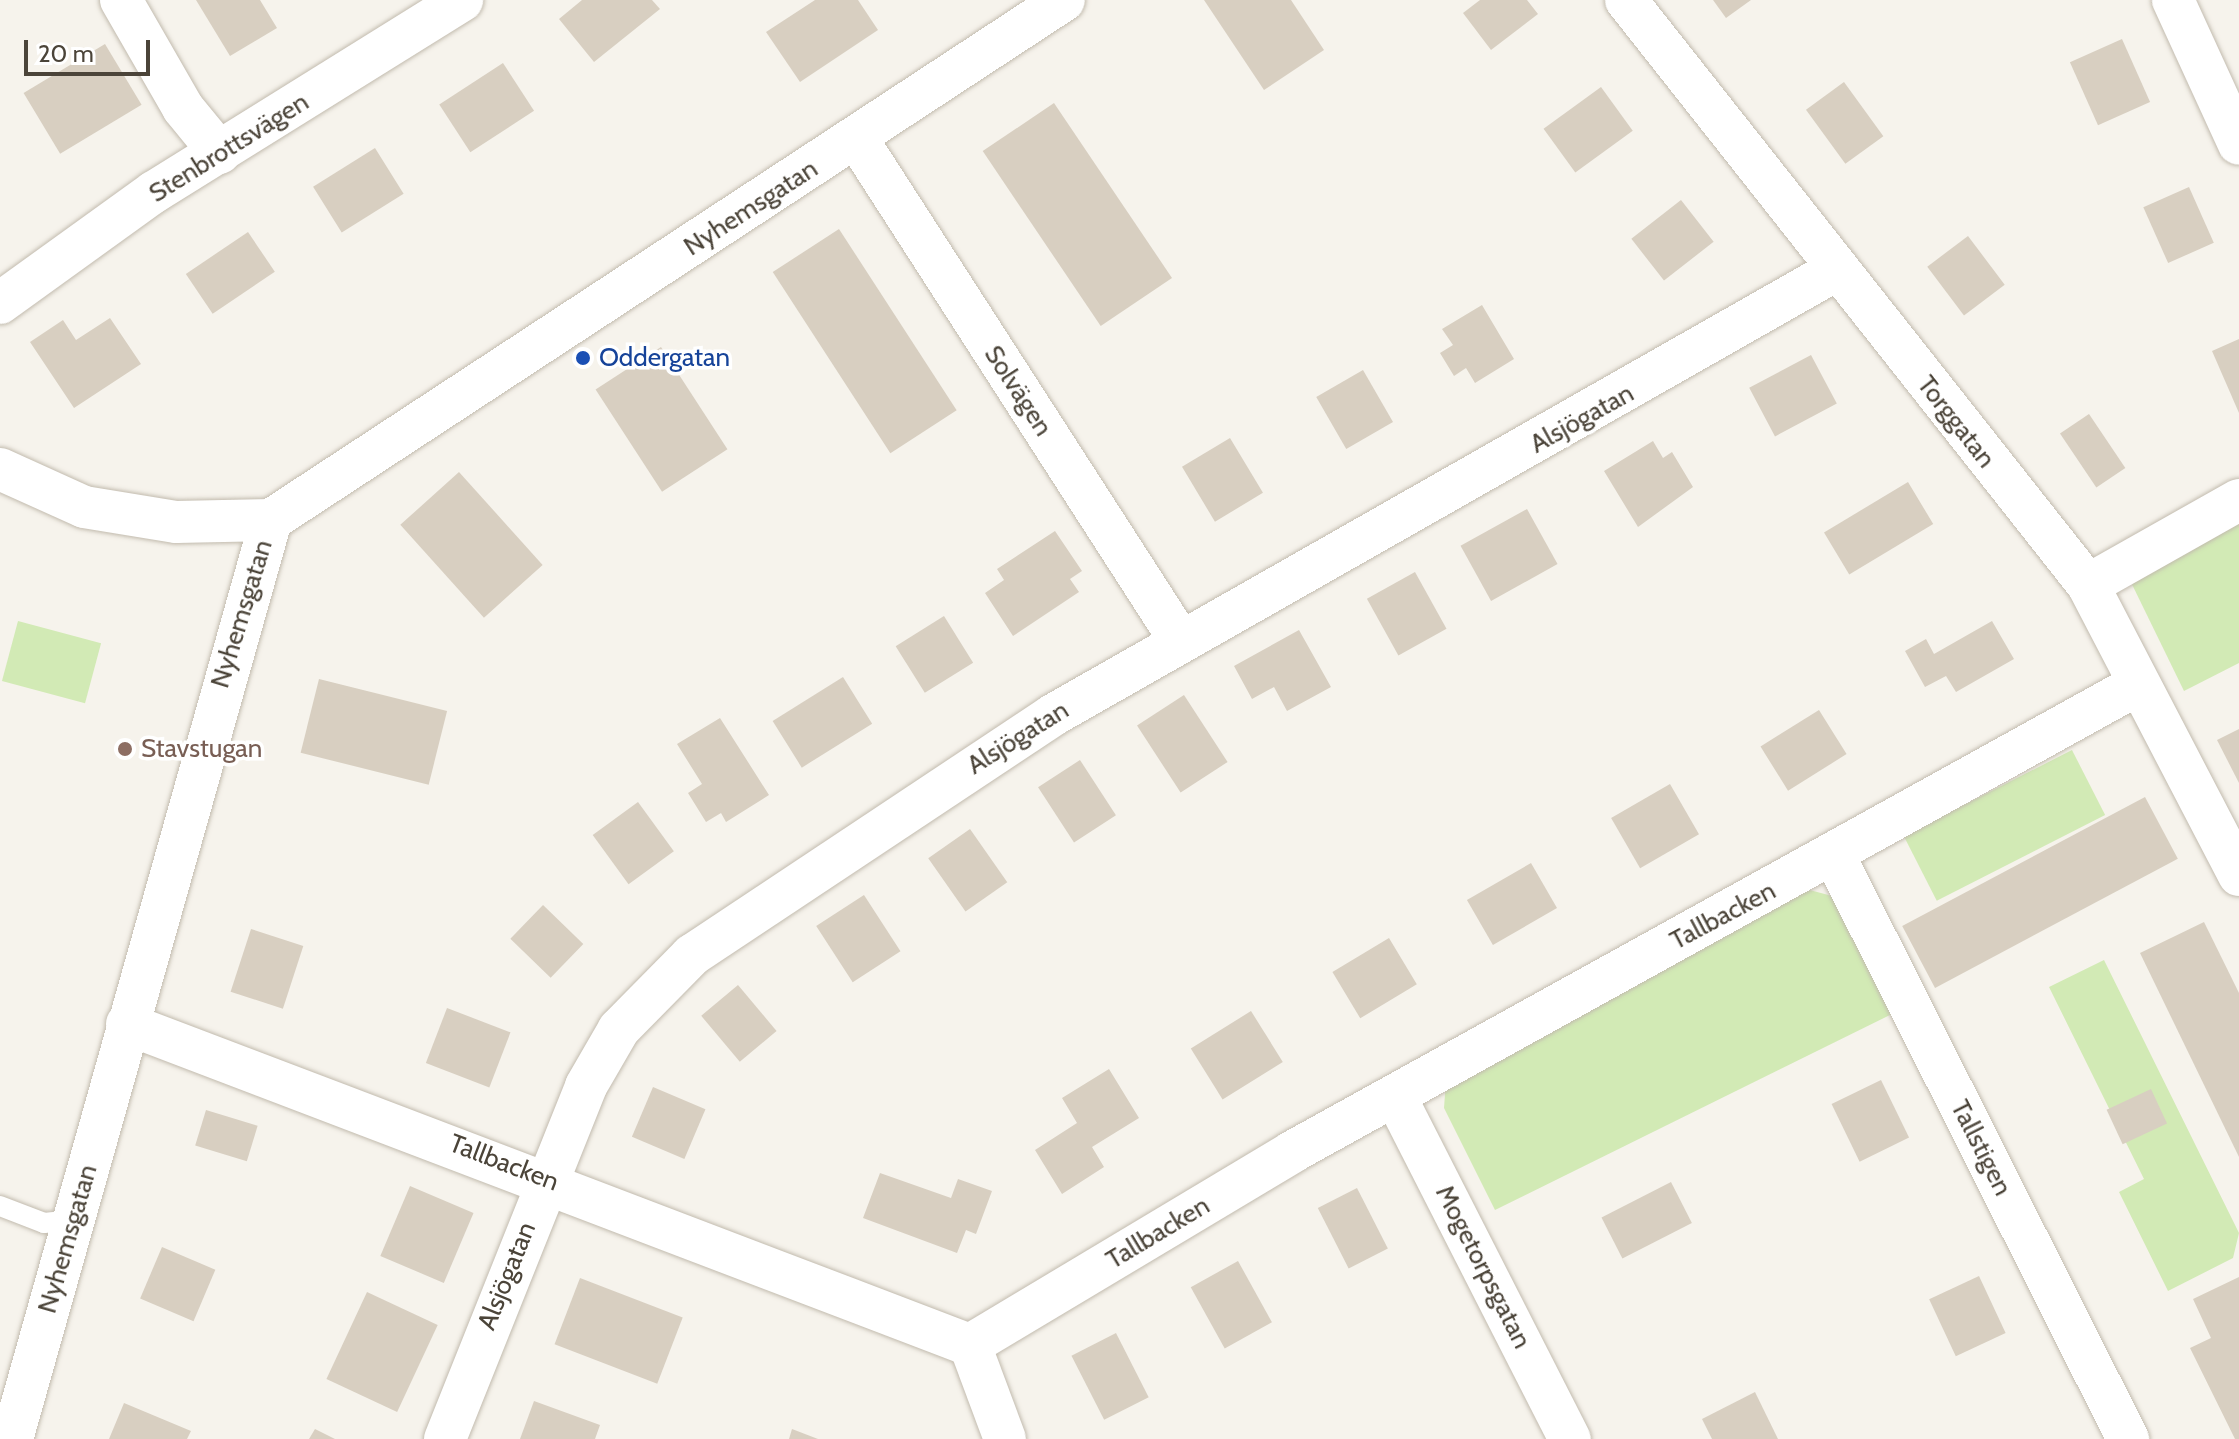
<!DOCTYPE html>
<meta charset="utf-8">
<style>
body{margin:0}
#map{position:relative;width:2239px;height:1439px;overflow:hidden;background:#f6f3ec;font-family:Cabin,sans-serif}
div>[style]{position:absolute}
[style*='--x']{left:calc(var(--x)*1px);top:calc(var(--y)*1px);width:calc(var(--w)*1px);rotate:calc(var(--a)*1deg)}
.green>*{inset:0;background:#d2eab5;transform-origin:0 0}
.building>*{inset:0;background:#d8cfc1;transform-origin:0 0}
.roads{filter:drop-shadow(0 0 2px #c2bbae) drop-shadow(0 0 2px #c2bbae)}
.lane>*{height:20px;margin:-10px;padding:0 10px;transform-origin:10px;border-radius:10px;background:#fff}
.street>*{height:42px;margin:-21px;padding:0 21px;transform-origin:21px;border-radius:21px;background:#fff}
.dots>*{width:22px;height:22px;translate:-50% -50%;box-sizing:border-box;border:4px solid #fff;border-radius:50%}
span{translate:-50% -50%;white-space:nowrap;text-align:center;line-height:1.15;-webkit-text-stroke:7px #fff;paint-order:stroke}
.street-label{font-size:26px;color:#4b4439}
.transit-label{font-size:26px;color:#164399}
.left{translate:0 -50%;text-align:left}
.education-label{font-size:26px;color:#785e54}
.scale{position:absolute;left:24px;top:40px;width:126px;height:36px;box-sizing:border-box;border:4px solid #4b4439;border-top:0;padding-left:10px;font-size:24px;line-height:28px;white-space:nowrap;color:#4b4439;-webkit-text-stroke:6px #fff;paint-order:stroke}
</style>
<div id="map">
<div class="green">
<i style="clip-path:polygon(2239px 514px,2239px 663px,2184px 691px,2125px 570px)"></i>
<i style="left:18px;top:621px;width:86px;height:62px;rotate:15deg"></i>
<i style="left:2072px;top:750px;width:73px;height:189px;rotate:63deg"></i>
<i style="clip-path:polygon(1806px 889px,1832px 896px,1892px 1014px,1495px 1210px,1444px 1108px,1446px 1081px)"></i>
<i style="clip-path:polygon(2104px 960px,2239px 1233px,2233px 1258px,2168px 1291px,2119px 1192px,2144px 1179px,2049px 987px)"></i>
</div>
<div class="building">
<i style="clip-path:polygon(196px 0,260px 0,277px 28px,230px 56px)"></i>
<i style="clip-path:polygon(582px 0,652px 0,660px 9px,594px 62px,559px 19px)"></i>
<i style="clip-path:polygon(815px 0,858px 0,878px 30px,800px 82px,766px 32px)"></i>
<i style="clip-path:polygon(1204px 0,1291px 0,1324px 50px,1264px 90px)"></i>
<i style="clip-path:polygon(1480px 0,1527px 0,1538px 14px,1491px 50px,1463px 13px)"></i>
<i style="clip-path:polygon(1713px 0,1751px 0,1726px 18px)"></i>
<i style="left:2122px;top:39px;width:69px;height:57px;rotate:66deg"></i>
<i style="left:105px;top:44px;width:71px;height:95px;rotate:59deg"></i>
<i style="left:503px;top:63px;width:57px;height:76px;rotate:57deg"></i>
<i style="left:1844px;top:82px;width:67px;height:47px;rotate:54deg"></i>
<i style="left:1601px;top:87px;width:54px;height:71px;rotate:54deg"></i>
<i style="left:1054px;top:103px;width:211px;height:86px;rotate:56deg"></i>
<i style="left:375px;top:148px;width:54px;height:73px;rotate:58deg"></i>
<i style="left:2189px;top:187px;width:61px;height:50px;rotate:66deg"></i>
<i style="left:1681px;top:200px;width:53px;height:63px;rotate:52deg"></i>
<i style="left:839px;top:229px;width:216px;height:79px;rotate:57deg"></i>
<i style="left:248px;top:232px;width:48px;height:75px;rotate:56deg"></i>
<i style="left:1968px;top:236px;width:61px;height:51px;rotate:53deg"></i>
<i style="clip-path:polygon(1482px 305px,1514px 359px,1475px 383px,1466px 368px,1454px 376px,1440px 353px,1453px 345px,1442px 329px)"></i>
<i style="clip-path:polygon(110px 318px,141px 364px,74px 408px,30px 342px,63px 320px,76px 340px)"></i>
<i style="clip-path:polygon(2239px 339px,2239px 413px,2212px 351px)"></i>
<i style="left:661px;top:347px;width:122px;height:78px;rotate:57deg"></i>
<i style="left:1811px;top:355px;width:55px;height:70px;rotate:62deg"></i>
<i style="left:1363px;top:370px;width:60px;height:54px;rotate:60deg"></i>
<i style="left:2089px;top:414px;width:65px;height:35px;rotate:56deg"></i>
<i style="left:1230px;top:438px;width:64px;height:56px;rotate:59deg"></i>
<i style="clip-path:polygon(1653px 441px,1663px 458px,1672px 452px,1693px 487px,1638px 527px,1604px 471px)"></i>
<i style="left:459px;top:472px;width:125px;height:79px;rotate:48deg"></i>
<i style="left:1908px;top:482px;width:49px;height:98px;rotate:59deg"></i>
<i style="left:1527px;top:509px;width:63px;height:76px;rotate:61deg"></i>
<i style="clip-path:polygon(1055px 531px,1082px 571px,1070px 579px,1079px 592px,1013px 636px,985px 593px,1004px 580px,997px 569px)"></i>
<i style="left:1415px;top:572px;width:65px;height:55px;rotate:61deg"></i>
<i style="left:944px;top:616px;width:55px;height:57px;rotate:58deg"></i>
<i style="clip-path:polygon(1992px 621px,2014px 659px,1956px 692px,1946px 676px,1925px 687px,1905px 651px,1926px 639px,1934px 654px)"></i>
<i style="clip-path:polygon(1299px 630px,1331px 687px,1287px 711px,1274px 687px,1252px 699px,1234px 666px)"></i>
<i style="left:843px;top:677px;width:55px;height:83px;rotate:58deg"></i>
<i style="left:319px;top:679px;width:132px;height:76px;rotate:14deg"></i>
<i style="left:1184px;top:695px;width:80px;height:56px;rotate:57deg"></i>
<i style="left:1819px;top:710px;width:52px;height:69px;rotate:58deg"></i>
<i style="clip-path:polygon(720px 718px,769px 795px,726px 822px,721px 813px,706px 822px,688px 793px,702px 784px,677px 744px)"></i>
<i style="clip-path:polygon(2239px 729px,2239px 783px,2217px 740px)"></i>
<i style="left:1080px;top:760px;width:66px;height:50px;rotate:57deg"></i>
<i style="left:1670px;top:784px;width:58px;height:68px;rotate:60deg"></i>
<i style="left:2145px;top:797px;width:70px;height:275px;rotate:62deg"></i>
<i style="left:638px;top:802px;width:61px;height:56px;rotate:54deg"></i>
<i style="left:970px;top:829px;width:65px;height:51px;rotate:55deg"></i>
<i style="left:1531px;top:863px;width:52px;height:74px;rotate:60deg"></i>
<i style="left:864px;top:895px;width:67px;height:57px;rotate:57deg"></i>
<i style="left:543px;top:905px;width:56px;height:47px;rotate:44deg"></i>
<i style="clip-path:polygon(2204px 922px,2239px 993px,2239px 1157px,2140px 953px)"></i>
<i style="left:251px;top:929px;width:55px;height:66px;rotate:18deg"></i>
<i style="left:1389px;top:938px;width:54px;height:66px;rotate:59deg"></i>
<i style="left:738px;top:985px;width:60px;height:48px;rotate:50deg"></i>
<i style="left:447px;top:1008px;width:68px;height:59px;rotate:21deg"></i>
<i style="left:1251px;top:1011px;width:60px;height:71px;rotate:58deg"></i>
<i style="clip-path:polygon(1109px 1069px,1139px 1118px,1092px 1147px,1104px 1167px,1062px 1194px,1035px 1150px,1077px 1123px,1062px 1098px)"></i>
<i style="left:1881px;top:1080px;width:64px;height:55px;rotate:64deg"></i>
<i style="left:653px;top:1087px;width:57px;height:54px;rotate:23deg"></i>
<i style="left:2151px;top:1089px;width:38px;height:49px;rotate:65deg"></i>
<i style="left:206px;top:1110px;width:54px;height:37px;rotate:17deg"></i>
<i style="clip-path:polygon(880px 1173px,951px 1198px,958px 1179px,992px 1191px,976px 1234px,966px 1230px,957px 1253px,863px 1218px)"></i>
<i style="left:1671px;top:1182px;width:46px;height:78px;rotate:63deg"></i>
<i style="left:410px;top:1186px;width:69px;height:76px;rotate:23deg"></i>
<i style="left:1357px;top:1188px;width:68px;height:44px;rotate:63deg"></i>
<i style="left:162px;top:1247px;width:58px;height:56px;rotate:23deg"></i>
<i style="left:1238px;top:1261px;width:70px;height:54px;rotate:61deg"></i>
<i style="left:1979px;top:1276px;width:63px;height:55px;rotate:65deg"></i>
<i style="clip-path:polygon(2239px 1277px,2239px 1439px,2235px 1439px,2190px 1348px,2211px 1338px,2193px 1299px)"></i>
<i style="left:580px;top:1278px;width:110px;height:71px;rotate:21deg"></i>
<i style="left:367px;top:1292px;width:78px;height:96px;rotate:25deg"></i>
<i style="left:1116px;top:1333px;width:72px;height:50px;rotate:63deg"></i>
<i style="clip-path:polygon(1755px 1392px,1778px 1439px,1712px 1439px,1702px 1419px)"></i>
<i style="clip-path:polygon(534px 1401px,600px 1425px,595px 1439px,520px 1439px)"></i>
<i style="clip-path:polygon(124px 1403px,191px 1431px,187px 1439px,109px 1439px)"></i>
<i style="clip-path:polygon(315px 1429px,335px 1439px,309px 1439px)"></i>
<i style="clip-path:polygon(792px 1429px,818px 1439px,789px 1439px)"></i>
</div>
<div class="roads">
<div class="lane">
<i style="--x:0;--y:1206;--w:47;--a:21.1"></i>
<i style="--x:44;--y:1223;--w:30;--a:-6"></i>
</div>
<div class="street">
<i style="--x:121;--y:0;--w:125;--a:60.1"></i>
<i style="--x:183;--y:108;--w:58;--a:50.6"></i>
<i style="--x:1626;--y:0;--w:745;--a:51.7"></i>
<i style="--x:2088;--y:585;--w:327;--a:62.5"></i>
<i style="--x:2173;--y:0;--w:158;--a:65.4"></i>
<i style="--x:857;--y:139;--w:598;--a:57.21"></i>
<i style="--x:0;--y:303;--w:190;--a:-35.8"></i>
<i style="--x:154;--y:192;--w:363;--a:-31.9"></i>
<i style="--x:0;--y:469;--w:92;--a:24.3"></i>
<i style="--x:84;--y:507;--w:93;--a:9.3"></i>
<i style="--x:176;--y:522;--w:95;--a:-1.2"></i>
<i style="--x:2088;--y:585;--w:173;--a:-29.4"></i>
<i style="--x:1835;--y:857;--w:652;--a:63.28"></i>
<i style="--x:127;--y:1024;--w:902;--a:20.85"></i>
<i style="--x:970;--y:1345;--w:375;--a:-30.9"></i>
<i style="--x:1292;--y:1152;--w:965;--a:-28.93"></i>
<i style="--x:1395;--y:1096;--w:385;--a:63"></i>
<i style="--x:970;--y:1345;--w:100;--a:69.6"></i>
<i style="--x:12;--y:1439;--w:955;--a:-74.26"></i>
<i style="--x:271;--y:520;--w:948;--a:-33.25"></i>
<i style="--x:445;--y:1439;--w:380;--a:-68.2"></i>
<i style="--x:586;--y:1086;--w:66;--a:-59.9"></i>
<i style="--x:619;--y:1029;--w:104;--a:-45.4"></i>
<i style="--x:692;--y:955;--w:433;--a:-33.6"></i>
<i style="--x:1053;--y:715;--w:901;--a:-29.61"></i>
</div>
</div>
<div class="dots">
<i style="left:583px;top:358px;background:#1a4fb4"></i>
<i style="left:125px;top:749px;background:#8d6e63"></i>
</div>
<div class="street-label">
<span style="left:229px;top:148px;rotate:-32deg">Stenbrottsvägen</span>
<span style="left:751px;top:208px;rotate:-33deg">Nyhemsgatan</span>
<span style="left:1018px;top:391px;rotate:57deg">Solvägen</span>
<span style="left:1582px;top:419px;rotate:-29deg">Alsjögatan</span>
<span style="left:1956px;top:422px;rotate:52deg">Torggatan</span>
<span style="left:242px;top:614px;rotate:-73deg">Nyhemsgatan</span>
<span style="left:1018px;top:738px;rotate:-32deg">Alsjögatan</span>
<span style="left:1723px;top:916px;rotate:-28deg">Tallbacken</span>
<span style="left:1981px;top:1148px;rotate:63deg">Tallstigen</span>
<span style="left:504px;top:1163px;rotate:21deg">Tallbacken</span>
<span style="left:1158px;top:1233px;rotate:-31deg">Tallbacken</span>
<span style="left:68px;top:1239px;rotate:-74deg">Nyhemsgatan</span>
<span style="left:1483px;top:1267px;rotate:63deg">Mogetorpsgatan</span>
<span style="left:507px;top:1276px;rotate:-68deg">Alsjögatan</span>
</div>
<div class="transit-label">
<span class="left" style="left:599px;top:358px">Oddergatan</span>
</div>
<div class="education-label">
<span class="left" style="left:141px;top:749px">Stavstugan</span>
</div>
<div class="scale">20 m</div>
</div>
